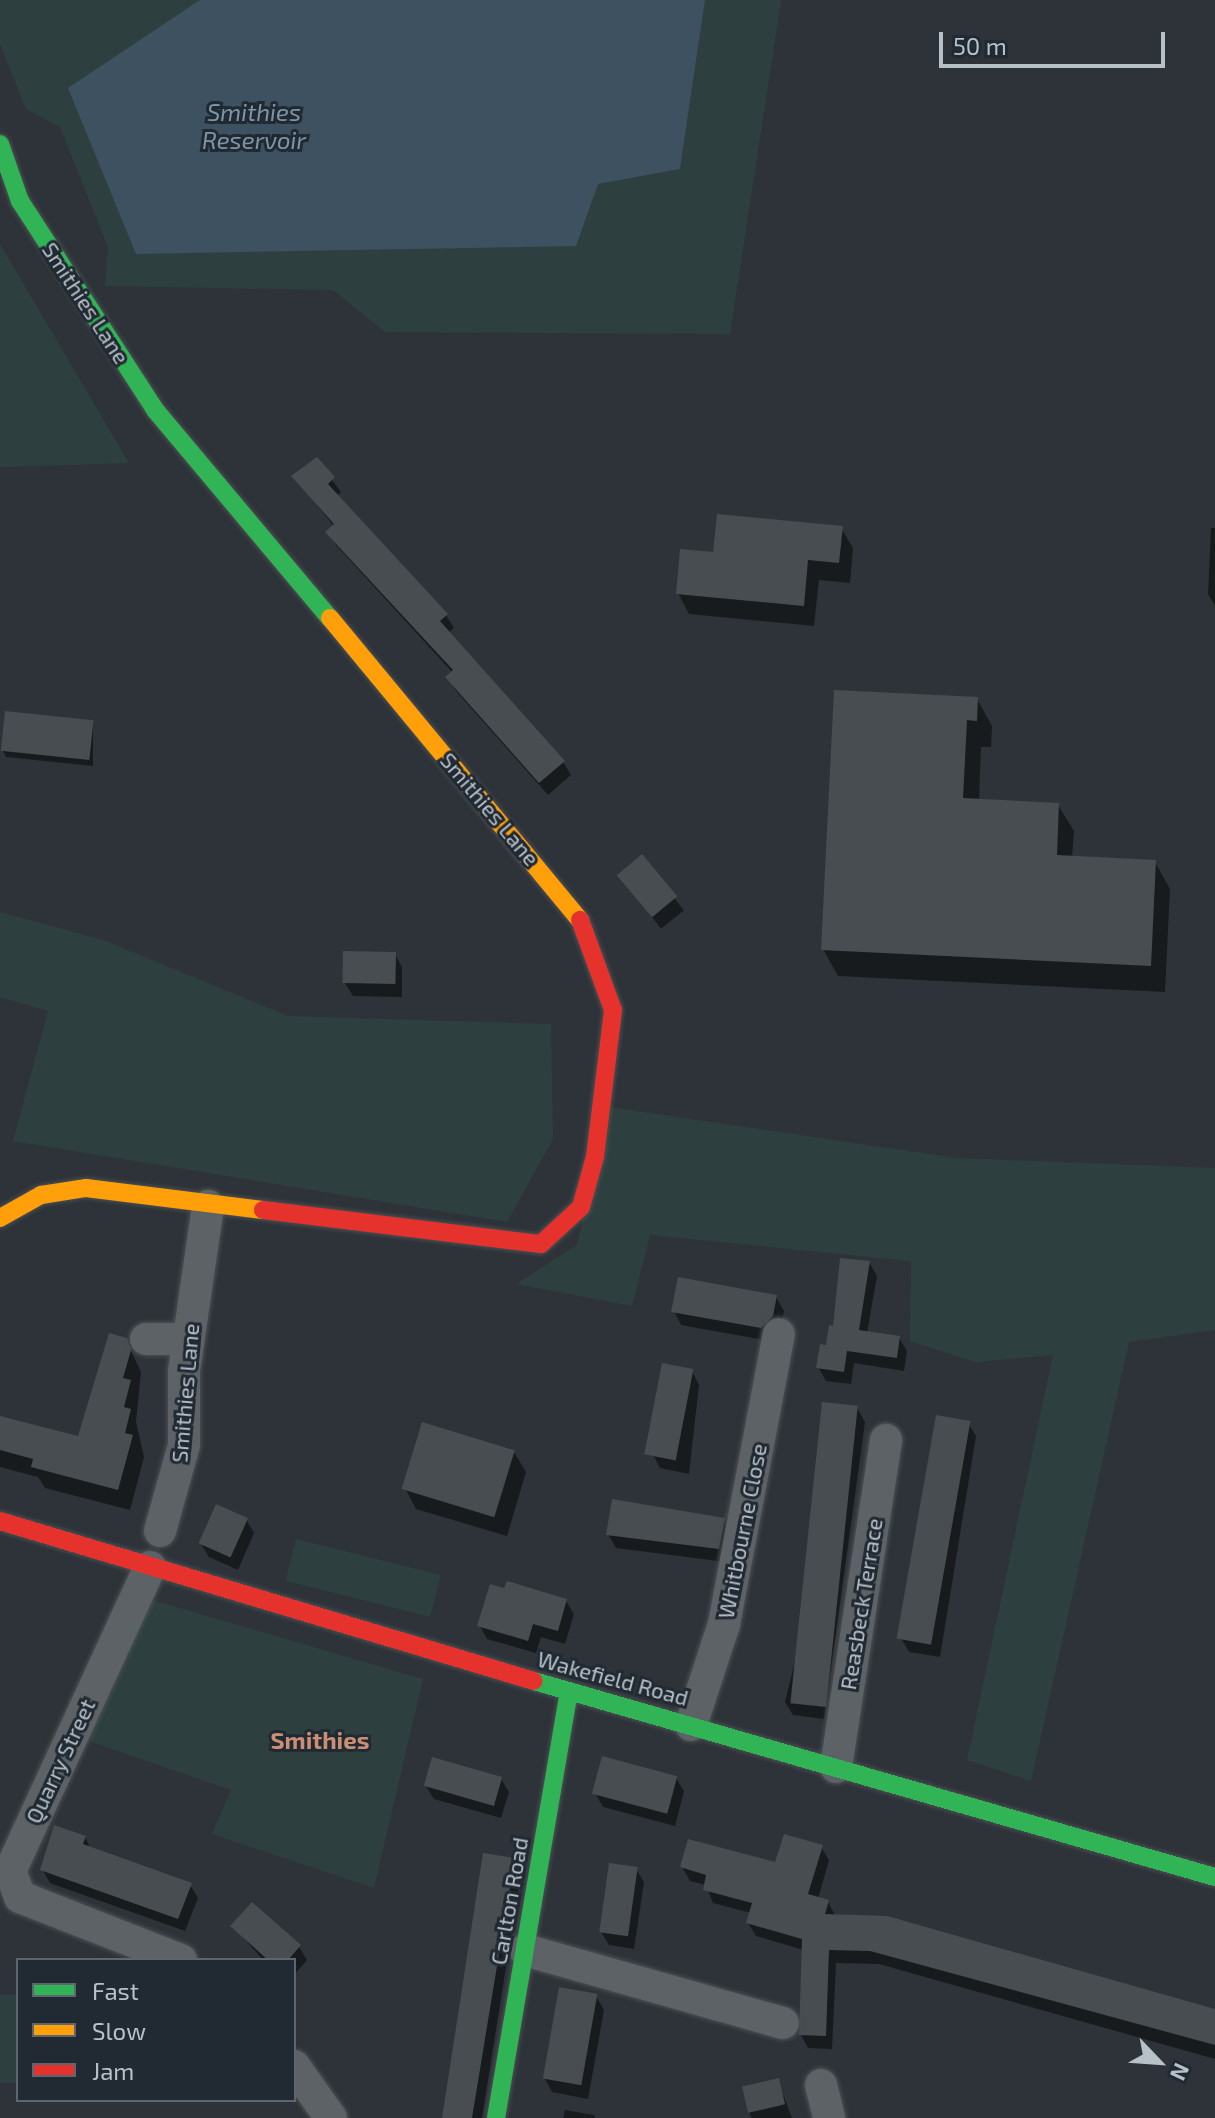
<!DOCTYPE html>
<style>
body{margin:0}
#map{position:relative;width:1215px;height:2118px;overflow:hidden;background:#2d3338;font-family:"Exo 2",sans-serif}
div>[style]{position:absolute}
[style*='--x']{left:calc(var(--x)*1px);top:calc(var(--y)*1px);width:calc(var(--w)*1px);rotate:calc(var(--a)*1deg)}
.green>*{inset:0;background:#2d403f;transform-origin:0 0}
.water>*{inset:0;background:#3e5160}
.shadow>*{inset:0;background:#0007;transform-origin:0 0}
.building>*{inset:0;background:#474d51;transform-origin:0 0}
.roads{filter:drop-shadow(0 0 2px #4b4f53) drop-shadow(0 0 2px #4b4f53)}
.street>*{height:32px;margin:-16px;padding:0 16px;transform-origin:16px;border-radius:16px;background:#5d6266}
.fast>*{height:18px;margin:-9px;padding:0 9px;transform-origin:9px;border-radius:9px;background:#30b455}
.slow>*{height:18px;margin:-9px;padding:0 9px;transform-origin:9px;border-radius:9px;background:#ff9f0a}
.jam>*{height:18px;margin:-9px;padding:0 9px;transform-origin:9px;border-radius:9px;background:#e5322d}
span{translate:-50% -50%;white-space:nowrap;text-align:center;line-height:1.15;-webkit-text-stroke:6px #212a33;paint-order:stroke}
.street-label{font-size:22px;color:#b8c0c8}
.water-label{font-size:24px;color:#7d95a8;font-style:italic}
.neighbourhood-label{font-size:24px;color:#c98e73;font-weight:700}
.legend{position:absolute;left:16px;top:1958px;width:280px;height:144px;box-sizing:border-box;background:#212a33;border:2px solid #5d666f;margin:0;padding:10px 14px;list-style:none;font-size:24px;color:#b8c0c8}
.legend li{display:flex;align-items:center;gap:16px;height:40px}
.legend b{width:40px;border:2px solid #5d666f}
.north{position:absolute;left:1119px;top:2022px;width:80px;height:80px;-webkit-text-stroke:6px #212a33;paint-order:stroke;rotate:115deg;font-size:22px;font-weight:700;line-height:32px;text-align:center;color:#b8c0c8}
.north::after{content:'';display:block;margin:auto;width:28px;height:36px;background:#b8c0c8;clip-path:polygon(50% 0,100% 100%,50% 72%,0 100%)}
.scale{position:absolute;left:939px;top:32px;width:226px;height:36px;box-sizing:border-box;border:4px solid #b8c0c8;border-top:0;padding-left:10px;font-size:24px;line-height:28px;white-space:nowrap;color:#b8c0c8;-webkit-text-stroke:6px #212a33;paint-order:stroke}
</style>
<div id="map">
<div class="green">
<i style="clip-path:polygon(0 0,200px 0,163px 29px,598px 184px,680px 169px,705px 0,781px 0,730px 334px,385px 332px,333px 290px,105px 286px,108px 247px,60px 127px,26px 109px,0 44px)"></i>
<i style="clip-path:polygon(0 244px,129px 463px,0 467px)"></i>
<i style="clip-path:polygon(0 912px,103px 940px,288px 1016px,551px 1024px,553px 1139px,507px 1222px,13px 1141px,48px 1011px,0 997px)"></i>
<i style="clip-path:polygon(609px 1107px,956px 1158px,1215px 1168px,1215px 1330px,1129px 1342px,1031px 1781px,967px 1760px,1053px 1355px,975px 1362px,910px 1341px,911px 1261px,650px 1235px,632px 1306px,516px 1284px,577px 1245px)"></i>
<i style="left:296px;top:1539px;width:149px;height:43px;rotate:14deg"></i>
<i style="clip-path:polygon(152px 1600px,423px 1679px,374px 1888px,212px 1834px,231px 1790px,83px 1739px)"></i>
<i style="left:18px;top:1995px;width:88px;height:18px;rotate:90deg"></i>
</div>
<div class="water">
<i style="clip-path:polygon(200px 0,705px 0,680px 169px,598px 184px,576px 246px,136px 254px,68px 88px)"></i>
</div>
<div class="shadow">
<i style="clip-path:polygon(317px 460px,341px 492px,336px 496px,446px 615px,454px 628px,448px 633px,563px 762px,571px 775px,548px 795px,456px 691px,448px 677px,453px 673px,336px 545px,328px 532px,334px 526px,293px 476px)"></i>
<i style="clip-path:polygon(841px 528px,853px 548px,850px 583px,819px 580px,814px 626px,689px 614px,678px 593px,715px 554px)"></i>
<i style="clip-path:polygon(1211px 528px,1215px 528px,1215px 606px,1208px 594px)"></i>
<i style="clip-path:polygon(977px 699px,992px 726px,991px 747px,981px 747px,979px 801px,1058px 805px,1074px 831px,1072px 858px,1155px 862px,1170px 889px,1165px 992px,838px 976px,823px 949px)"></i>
<i style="clip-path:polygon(93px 722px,93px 766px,6px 757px,3px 751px)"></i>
<i style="left:642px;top:857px;width:68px;height:29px;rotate:52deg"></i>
<i style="clip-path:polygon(395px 954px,402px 967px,402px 997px,353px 996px,345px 983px)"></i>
<i style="clip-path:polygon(869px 1262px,877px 1276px,867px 1333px,899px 1338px,907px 1351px,904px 1371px,854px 1363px,851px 1384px,826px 1381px,818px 1367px)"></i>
<i style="clip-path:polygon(776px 1297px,784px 1311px,780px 1330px,769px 1341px,681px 1325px,674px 1311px)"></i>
<i style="clip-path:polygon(126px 1340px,141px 1372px,136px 1422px,144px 1457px,130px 1510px,45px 1488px,38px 1477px,0 1467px,0 1418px,79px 1439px)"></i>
<i style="clip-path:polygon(692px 1371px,699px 1385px,689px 1474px,660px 1468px,653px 1455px)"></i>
<i style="clip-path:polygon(857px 1408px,865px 1422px,824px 1719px,793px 1715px,785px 1702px)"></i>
<i style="clip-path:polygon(968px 1423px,976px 1436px,940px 1657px,909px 1652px,901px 1638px)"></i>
<i style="clip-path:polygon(514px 1452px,526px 1472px,507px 1536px,416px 1509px,405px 1488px)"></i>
<i style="clip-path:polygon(246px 1519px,254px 1533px,238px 1570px,209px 1557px,201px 1544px)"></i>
<i style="clip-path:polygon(723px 1520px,731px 1533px,726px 1562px,616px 1548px,608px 1534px)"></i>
<i style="clip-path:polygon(566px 1601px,574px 1614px,565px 1644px,541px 1637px,536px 1653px,487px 1639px,480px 1626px)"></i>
<i style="clip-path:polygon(676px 1778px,684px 1791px,675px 1826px,603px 1807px,595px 1793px)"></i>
<i style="clip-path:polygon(501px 1779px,509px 1792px,501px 1818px,434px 1799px,426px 1786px)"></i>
<i style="clip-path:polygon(85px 1837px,91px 1849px,190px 1885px,198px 1898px,185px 1931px,50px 1883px,42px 1869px)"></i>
<i style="clip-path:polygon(821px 1847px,829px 1860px,818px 1899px,828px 1902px,836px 1917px,1215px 2012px,1215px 2059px,879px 1964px,836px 1963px,832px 2049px,808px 2048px,801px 2035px,804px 1950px,756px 1936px,748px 1923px,751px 1913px,713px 1903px,706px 1885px,690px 1881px,682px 1867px,777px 1865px)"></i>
<i style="clip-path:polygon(513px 1859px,521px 1873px,482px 2118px,444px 2118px)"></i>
<i style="clip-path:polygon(636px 1869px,644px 1882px,634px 1949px,609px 1945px,601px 1932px)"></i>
<i style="clip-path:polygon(233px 1926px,299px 1947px,307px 1960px,294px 1975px,294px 1960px,263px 1960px)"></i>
<i style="clip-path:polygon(596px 1996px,604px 2010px,588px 2099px,552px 2092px,545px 2079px)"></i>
<i style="clip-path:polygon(778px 2081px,792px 2118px,751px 2118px,744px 2089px)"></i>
<i style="clip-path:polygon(565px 2110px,594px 2115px,595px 2118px,563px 2118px)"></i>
</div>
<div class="building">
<i style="clip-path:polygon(317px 457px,335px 477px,328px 484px,448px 614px,440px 621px,565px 761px,539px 783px,445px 677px,453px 670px,325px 532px,334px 524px,291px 476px)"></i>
<i style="clip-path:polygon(717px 514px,843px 526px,839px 563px,808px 560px,804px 606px,676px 594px,680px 549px,713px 552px)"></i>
<i style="clip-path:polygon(834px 690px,978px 697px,977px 721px,967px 720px,963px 798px,1059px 803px,1057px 855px,1156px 860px,1151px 966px,821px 950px)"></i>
<i style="left:5px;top:711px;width:89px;height:40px;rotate:6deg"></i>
<i style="left:642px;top:854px;width:55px;height:33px;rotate:50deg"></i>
<i style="left:343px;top:951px;width:53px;height:32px;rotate:1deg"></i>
<i style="clip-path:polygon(840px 1258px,870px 1261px,859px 1330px,900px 1336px,897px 1358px,847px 1351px,844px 1372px,816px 1368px,820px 1344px,826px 1345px,829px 1325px,833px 1326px)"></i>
<i style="clip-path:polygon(678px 1277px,777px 1295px,773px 1316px,761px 1328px,671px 1312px)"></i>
<i style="clip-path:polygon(109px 1333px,127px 1338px,131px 1350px,123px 1378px,131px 1380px,124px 1407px,131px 1409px,125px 1433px,133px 1435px,118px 1490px,31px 1467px,33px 1459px,0 1450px,0 1416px,78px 1436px)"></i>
<i style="left:662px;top:1363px;width:32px;height:93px;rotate:11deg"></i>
<i style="left:822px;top:1402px;width:36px;height:303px;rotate:6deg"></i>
<i style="left:936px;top:1415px;width:35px;height:227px;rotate:10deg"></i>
<i style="left:422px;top:1422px;width:97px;height:70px;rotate:17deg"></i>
<i style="clip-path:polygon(612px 1499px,725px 1518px,719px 1549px,606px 1535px)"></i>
<i style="left:216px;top:1504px;width:35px;height:43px;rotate:24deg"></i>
<i style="clip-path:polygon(507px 1581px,567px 1599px,558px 1631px,533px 1624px,528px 1641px,477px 1626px,490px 1584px,504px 1588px)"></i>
<i style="left:602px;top:1756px;width:78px;height:39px;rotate:15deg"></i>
<i style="left:432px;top:1757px;width:73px;height:30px;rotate:16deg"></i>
<i style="clip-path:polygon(54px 1825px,86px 1836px,83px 1844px,192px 1883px,178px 1919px,40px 1870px)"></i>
<i style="clip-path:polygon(784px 1834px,823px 1845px,808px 1894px,829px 1900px,825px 1914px,887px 1916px,1215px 2009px,1215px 2045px,870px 1951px,829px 1950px,826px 2036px,799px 2035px,802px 1939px,746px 1923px,752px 1903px,703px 1890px,706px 1875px,680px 1867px,688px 1839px,775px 1862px)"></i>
<i style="clip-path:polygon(483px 1853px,515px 1858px,509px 1893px,472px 2118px,442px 2118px)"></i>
<i style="left:609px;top:1863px;width:29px;height:70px;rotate:8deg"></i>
<i style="clip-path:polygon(252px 1902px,301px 1945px,288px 1960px,268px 1960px,230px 1926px)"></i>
<i style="left:559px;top:1987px;width:39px;height:93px;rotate:10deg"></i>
<i style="left:779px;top:2078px;width:27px;height:38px;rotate:77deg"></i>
</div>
<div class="roads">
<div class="street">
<i style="--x:146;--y:1339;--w:42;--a:0"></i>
<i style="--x:160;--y:1531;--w:89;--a:-74.4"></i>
<i style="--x:184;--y:1445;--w:74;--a:-90"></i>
<i style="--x:184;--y:1371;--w:167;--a:-81.7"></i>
<i style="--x:150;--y:1567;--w:335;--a:114.7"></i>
<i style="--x:10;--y:1871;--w:28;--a:69"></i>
<i style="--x:20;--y:1897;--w:173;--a:21.4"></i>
<i style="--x:691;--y:1725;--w:106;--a:-71.9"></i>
<i style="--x:724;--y:1624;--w:295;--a:-79.3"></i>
<i style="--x:836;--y:1767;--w:331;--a:-81.3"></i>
<i style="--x:525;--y:1950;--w:268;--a:15.8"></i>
<i style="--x:294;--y:2066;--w:64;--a:54.6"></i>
<i style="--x:821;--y:2085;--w:34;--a:76"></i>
</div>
<div class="fast">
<i style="--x:0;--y:144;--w:60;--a:70.7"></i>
<i style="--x:20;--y:201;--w:250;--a:57.1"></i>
<i style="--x:156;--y:411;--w:270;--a:50"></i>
<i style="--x:534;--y:1681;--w:709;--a:16.06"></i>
<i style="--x:496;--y:2118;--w:432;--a:-80.3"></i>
</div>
<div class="slow">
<i style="--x:330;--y:618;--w:392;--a:50.4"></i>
<i style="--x:0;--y:1218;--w:47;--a:-29.3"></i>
<i style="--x:41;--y:1195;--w:46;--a:-8.8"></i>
<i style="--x:86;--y:1188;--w:178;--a:7.1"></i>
</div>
<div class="jam">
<i style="--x:263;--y:1210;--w:280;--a:7"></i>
<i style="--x:541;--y:1244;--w:54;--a:-42.8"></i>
<i style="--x:581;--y:1207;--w:52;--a:-74.4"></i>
<i style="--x:595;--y:1157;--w:148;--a:-83"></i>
<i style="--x:613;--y:1010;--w:96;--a:-110.1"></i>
<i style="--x:0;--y:1521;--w:557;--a:16.68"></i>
</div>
</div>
<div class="street-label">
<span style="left:86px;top:303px;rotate:57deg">Smithies Lane</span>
<span style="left:490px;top:809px;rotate:50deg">Smithies Lane</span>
<span style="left:185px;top:1393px;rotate:-85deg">Smithies Lane</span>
<span style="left:742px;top:1531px;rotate:-79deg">Whitbourne Close</span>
<span style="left:861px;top:1604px;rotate:-81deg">Reasbeck Terrace</span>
<span style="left:613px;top:1678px;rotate:15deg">Wakefield Road</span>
<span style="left:60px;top:1761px;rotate:-65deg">Quarry Street</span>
<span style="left:509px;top:1901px;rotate:-80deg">Carlton Road</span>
</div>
<div class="water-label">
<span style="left:254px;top:126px">Smithies<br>Reservoir</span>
</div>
<div class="neighbourhood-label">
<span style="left:320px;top:1740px">Smithies</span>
</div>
<ul class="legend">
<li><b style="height:10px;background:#30b455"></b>Fast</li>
<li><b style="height:10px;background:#ff9f0a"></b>Slow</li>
<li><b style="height:10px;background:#e5322d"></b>Jam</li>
</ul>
<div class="north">N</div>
<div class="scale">50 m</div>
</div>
